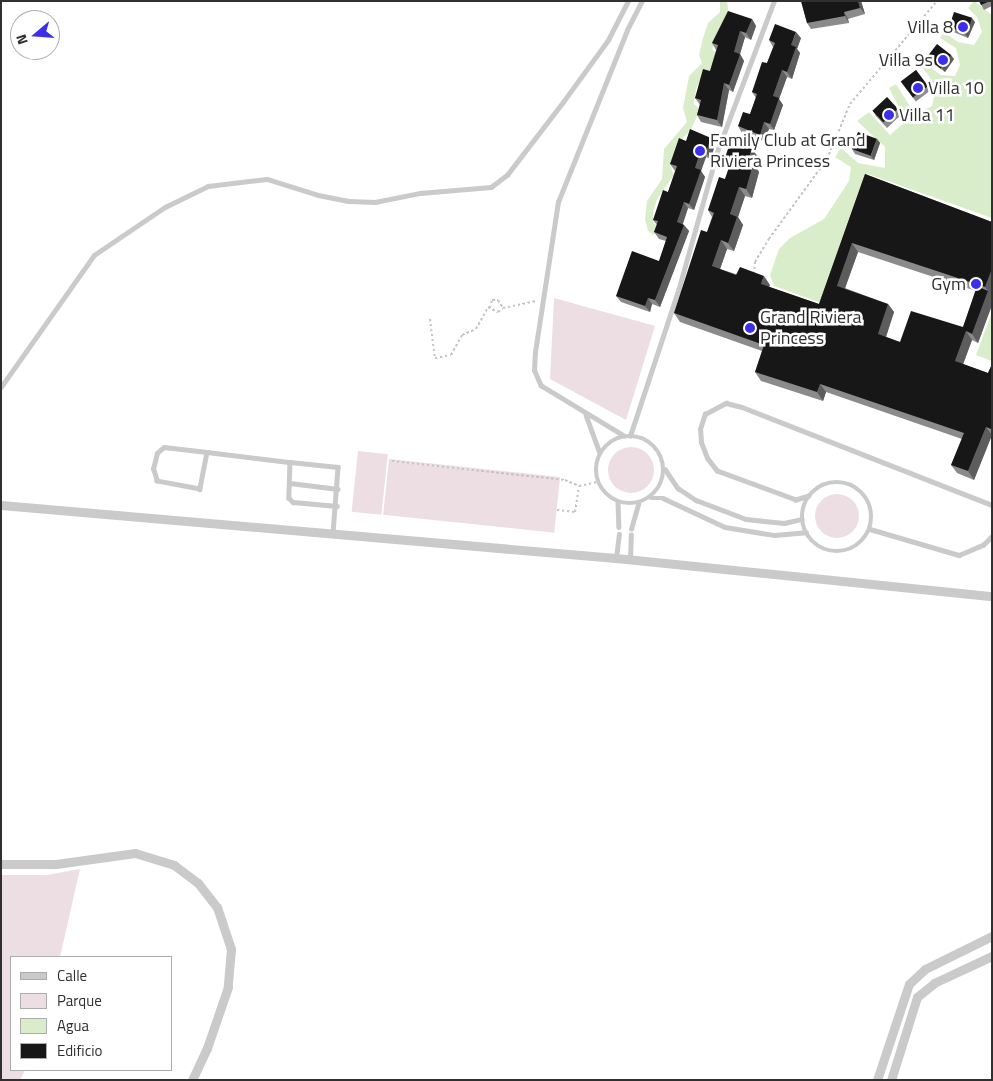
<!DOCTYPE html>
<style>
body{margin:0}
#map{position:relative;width:993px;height:1081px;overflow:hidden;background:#fff;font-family:"Titillium Web",sans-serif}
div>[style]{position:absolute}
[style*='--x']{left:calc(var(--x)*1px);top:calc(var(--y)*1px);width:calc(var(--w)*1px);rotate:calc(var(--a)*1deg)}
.green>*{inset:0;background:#eddee4;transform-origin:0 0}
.round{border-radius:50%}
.water>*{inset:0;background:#daedca}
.path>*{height:2px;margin-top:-1px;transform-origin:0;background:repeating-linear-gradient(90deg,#c4c4c4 0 2.5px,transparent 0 5px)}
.service>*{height:4.5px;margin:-2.25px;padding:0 2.25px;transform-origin:2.25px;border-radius:2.25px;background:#cacaca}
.service>.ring{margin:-2.25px;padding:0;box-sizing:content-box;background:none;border:4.5px solid #cacaca;border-radius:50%}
.minor>*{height:9px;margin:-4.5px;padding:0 4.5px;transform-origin:4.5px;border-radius:4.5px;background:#cacaca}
.wall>*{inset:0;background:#8b8b8b;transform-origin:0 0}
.shaded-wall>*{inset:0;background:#5d5d5d}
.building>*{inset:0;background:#171717;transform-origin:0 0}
.dots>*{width:14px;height:14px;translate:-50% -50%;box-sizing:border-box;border:2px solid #fff;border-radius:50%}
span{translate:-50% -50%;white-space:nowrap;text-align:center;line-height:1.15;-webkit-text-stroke:5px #fff;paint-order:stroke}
.poi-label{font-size:18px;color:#303030}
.right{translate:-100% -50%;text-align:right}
.left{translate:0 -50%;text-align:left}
.frame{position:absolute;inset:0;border:2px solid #303030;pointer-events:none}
.legend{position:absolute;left:10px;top:956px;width:162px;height:115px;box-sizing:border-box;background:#fff;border:1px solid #acacac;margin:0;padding:6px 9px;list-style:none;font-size:15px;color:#303030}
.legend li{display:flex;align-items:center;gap:10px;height:25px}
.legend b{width:25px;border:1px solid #acacac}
.north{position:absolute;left:10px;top:10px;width:50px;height:50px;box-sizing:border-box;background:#fff;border:1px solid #acacac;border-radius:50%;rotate:252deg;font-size:14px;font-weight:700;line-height:20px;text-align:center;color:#303030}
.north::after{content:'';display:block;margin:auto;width:18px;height:22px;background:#3c2fea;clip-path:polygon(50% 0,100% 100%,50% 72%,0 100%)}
</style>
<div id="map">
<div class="green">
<i style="clip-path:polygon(554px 298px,655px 326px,626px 420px,550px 379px)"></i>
<i class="round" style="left:608px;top:447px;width:46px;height:46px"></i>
<i style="left:358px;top:451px;width:30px;height:61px;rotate:6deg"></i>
<i style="left:389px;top:459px;width:172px;height:56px;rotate:6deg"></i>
<i class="round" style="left:815px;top:494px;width:44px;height:44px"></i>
<i style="clip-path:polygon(80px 869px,60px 957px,11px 957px,11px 1070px,25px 1070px,20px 1080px,1px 1080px,1px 875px,47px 875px)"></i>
</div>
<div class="water">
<i style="clip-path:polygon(720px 1px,727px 1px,729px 15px,712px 49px,717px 54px,708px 76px,702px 76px,696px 89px,694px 104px,700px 109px,691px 130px,677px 144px,670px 165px,674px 175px,657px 199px,653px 213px,653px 222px,657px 226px,654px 235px,648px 231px,645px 219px,647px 201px,662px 179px,664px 149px,687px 122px,683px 108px,689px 76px,702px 63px,699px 55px,703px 38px,708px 23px,720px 12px)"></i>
<i style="clip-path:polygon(974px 1px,992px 15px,992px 218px,868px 174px,821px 303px,774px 286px,770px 275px,779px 249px,790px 238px,824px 219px,849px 181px,851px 167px,835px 157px,841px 148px,858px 163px,885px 168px,885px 147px,857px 121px,869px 112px,890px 135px,906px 121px,889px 88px,896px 84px,911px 108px,922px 111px,932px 106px,935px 92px,929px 76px,920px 65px,929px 66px,941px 75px,955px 76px,960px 65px,956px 48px,940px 38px,944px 32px,958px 42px,974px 45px,982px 32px,977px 17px,968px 8px)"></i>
<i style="clip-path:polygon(992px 312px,992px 361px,976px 355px)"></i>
</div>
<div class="path">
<i style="--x:754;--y:274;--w:12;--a:-85"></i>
<i style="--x:755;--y:262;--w:27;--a:-59"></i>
<i style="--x:769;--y:239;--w:99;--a:-54.1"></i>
<i style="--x:827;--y:159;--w:60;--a:-67.3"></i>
<i style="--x:850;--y:104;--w:135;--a:-49.8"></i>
<i style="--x:490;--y:308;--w:8;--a:-76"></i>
<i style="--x:492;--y:300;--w:6;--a:0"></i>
<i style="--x:498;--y:300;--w:9;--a:58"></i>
<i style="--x:430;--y:319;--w:39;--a:83"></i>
<i style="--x:435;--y:358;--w:16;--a:-11"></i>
<i style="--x:451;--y:355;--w:23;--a:-61"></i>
<i style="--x:462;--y:335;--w:15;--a:-23"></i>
<i style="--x:476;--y:329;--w:25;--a:-61"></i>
<i style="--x:488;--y:307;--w:11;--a:27"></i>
<i style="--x:498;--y:312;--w:6;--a:-39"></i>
<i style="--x:503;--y:308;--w:34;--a:-12"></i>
<i style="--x:392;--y:461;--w:174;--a:6.3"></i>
<i style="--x:565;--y:480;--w:15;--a:23"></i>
<i style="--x:557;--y:510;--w:18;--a:6"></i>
<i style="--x:575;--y:512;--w:26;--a:-81"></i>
<i style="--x:579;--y:486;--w:19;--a:-12"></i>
</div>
<div class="service">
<i style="--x:1;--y:387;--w:161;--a:-54.8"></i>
<i style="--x:94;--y:255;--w:86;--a:-34.1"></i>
<i style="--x:165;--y:207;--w:48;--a:-26"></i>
<i style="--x:208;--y:186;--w:59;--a:-6.8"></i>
<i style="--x:267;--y:179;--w:53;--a:17.4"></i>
<i style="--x:318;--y:195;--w:31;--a:11"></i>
<i style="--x:348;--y:201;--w:27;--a:2"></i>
<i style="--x:375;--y:202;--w:46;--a:-11.3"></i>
<i style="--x:420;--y:193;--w:71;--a:-4.8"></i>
<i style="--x:491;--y:187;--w:20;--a:-37"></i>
<i style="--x:507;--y:175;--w:92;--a:-52.5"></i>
<i style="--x:563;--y:102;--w:77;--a:-54"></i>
<i style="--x:608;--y:40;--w:44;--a:-62.9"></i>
<i style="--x:586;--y:415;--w:40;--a:69.8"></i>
<i class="ring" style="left:596px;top:436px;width:63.5px;height:63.5px"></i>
<i style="--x:624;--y:436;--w:97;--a:-148.9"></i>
<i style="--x:541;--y:386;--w:17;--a:-114"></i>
<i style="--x:534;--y:370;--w:18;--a:-87"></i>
<i style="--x:535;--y:352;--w:152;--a:-81.3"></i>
<i style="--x:558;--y:202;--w:185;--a:-68.1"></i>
<i style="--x:627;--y:30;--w:33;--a:-63"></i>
<i style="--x:630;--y:436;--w:153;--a:-71.7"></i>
<i style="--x:678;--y:291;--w:148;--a:-74.3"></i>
<i style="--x:718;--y:149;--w:158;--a:-69.3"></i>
<i style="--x:207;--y:452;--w:38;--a:101"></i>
<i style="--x:200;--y:489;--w:44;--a:-169.5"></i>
<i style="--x:157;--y:481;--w:13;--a:-108"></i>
<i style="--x:153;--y:469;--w:16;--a:-76"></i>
<i style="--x:157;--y:453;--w:9;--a:-41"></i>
<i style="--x:164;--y:447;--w:43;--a:6.6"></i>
<i style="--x:207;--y:452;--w:84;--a:6.9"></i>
<i style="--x:290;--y:462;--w:48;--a:5.9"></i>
<i style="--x:338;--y:467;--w:67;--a:94.3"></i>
<i style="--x:290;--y:462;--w:36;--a:92"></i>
<i style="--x:289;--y:498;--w:6;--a:45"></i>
<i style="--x:293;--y:502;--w:44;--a:5.2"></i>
<i style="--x:665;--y:469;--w:23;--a:56"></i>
<i style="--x:678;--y:488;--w:22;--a:34"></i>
<i style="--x:696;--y:500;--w:53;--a:20.8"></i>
<i style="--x:746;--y:519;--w:38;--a:6"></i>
<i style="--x:784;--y:523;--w:18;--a:-13"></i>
<i class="ring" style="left:802px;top:482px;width:65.5px;height:65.5px"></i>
<i style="--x:290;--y:483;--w:48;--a:7.1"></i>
<i style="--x:809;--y:496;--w:14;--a:163"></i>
<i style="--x:796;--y:500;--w:84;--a:-159.8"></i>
<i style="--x:717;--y:471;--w:16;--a:-128"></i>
<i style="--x:707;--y:458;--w:17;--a:-111"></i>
<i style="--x:701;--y:442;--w:13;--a:-94"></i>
<i style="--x:700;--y:429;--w:16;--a:-72"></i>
<i style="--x:705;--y:414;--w:24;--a:-28"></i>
<i style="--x:726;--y:403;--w:16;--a:14"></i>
<i style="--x:742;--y:407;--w:269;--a:21.4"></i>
<i style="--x:651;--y:498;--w:12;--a:0"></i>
<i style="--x:663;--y:498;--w:68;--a:25.1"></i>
<i style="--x:725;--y:527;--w:50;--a:9.3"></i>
<i style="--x:774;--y:535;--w:32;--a:-5"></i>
<i style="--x:618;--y:502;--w:25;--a:88"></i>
<i style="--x:631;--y:529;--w:26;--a:-74"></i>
<i style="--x:870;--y:529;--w:93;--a:16.3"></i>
<i style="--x:959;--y:555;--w:26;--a:-23"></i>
<i style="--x:983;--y:545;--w:13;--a:-45"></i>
<i style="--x:616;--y:558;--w:24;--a:-83"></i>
<i style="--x:630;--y:559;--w:24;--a:-88"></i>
</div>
<div class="minor">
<i style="--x:1;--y:505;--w:617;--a:4.93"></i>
<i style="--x:616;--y:558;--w:378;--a:5.8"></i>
<i style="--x:1;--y:864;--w:55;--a:0"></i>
<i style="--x:56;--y:864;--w:80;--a:-7.9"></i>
<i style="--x:135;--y:853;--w:41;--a:17.1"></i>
<i style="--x:174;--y:865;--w:30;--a:37"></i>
<i style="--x:198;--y:883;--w:31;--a:52"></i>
<i style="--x:217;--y:907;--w:44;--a:71.6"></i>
<i style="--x:231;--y:949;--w:38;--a:95"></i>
<i style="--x:228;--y:987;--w:65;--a:109"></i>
<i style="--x:207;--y:1048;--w:35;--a:115"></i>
<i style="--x:877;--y:1080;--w:101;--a:-71.6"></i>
<i style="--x:909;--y:984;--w:22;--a:-43"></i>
<i style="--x:925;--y:969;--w:75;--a:-26.2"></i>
<i style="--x:891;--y:1080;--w:87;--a:-72.6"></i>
<i style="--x:917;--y:997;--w:22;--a:-39"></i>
<i style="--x:934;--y:983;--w:64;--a:-25"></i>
</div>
<div class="wall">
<i style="clip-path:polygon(801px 1px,861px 1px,865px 14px,848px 19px,849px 23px,811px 29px,807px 23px)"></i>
<i style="clip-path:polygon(979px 1px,992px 1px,992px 6px,984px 10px)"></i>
<i style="clip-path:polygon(752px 19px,756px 26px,751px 40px,745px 37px,740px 54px,744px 61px,733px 92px,729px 90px,722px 127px,701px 122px,697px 115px,700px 105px,695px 98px,710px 71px,716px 50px,712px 43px)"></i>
<i style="clip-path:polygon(975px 22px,968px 38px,951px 31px,948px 27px)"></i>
<i style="clip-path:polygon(801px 38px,797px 49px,800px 53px,792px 79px,787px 77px,779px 99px,783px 105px,774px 130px,769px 129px,764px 141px,742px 133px,738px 126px,750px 114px,756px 98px,752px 92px,767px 63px,773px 47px,769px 40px)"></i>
<i style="clip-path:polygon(928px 58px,954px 59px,945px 72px,931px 62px)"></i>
<i style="left:916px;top:70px;width:25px;height:19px;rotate:53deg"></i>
<i style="clip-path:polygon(898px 109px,902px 114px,887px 128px,876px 116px,873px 111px)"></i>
<i style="clip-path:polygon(711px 138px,715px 144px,711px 159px,706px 157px,701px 171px,705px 177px,694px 210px,688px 208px,683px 224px,689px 231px,660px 307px,652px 304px,650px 312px,621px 302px,616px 296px,659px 261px,666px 241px,659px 239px,654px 232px,657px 225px,653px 220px,668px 192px,675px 171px,670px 164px,686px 141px)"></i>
<i style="clip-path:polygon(877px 139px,880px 143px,874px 160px,855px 154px,852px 149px)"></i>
<i style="clip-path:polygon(evenodd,752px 149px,758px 157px,755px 167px,759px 172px,752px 198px,745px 196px,738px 217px,743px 225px,734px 251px,727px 249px,720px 269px,770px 285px,769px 287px,819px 304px,865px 174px,992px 222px,992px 305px,978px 343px,972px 340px,963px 364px,988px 373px,992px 364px,992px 435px,974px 480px,957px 473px,951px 465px,962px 439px,826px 392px,823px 401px,761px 381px,755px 372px,762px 351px,680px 322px,674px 313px,707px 232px,712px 217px,708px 210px,725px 179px,730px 164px,725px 157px,752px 149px,858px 252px,976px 291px,963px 327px,900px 342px,886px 337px,894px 312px,888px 304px,845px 288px,858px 252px)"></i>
</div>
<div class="shaded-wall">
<i style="clip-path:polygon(858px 1px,861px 1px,865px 14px,860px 8px)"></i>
<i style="clip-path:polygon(844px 12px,848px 19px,849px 23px,845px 16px)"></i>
<i style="clip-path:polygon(972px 18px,975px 22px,968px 38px,965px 34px)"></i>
<i style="clip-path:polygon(752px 19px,756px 26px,751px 40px,746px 33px)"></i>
<i style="clip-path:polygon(740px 31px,745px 37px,740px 54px,744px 61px,733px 92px,729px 85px,734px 52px)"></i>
<i style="clip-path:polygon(796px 32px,801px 38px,797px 49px,800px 53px,792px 79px,787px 72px,791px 45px)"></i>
<i style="clip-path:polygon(951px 55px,954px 59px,945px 72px,942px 68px)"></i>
<i style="clip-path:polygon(782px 70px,787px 77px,779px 99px,783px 105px,774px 130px,770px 124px,773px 96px)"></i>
<i style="clip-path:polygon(724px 83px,729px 90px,722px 127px,717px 120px)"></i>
<i style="clip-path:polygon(764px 122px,769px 129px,764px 141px,760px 135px)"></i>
<i style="clip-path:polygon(711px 138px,715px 144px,711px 159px,706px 152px)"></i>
<i style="clip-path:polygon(877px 139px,880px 143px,874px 160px,871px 156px)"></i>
<i style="clip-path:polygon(752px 149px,758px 157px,755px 166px,759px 172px,752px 198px,746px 189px,747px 162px)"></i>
<i style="clip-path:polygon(701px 150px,706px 157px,701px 171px,705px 177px,694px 210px,689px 204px,695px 168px)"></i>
<i style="clip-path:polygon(739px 187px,745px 196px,738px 217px,743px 225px,734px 251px,728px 243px,730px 214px)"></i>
<i style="clip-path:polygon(684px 202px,688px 208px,681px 229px,677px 222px)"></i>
<i style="clip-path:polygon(684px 225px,689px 231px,660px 307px,655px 300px)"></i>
<i style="clip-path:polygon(721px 240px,727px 249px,718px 275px,712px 266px)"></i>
<i style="clip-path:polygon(852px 243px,858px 252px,843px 294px,837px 286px)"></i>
<i style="clip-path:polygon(992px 269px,992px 305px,978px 343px,972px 334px,988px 291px,985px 287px)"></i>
<i style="clip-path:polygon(764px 276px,770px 285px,767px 292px,761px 284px)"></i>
<i style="clip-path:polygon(648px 298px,652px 304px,650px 312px,645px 306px)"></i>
<i style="clip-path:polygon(888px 304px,894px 312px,884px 343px,878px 334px)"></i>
<i style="clip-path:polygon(966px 331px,972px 340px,961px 370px,955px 361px)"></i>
<i style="clip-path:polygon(820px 384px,826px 392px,823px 401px,817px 392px)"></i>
<i style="clip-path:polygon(986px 427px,992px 435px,974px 480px,968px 471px)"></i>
</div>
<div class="building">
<i style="clip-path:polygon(801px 1px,858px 1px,860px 8px,844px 12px,845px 16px,807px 23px)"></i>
<i style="clip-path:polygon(979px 1px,990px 1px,981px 5px)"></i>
<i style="clip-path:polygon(728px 11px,752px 19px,746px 33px,740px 31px,734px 52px,740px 54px,729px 85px,724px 83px,717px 120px,697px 115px,701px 100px,695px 98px,703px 69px,710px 71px,718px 45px,712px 43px)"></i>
<i style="left:954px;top:12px;width:19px;height:16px;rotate:18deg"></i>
<i style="clip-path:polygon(775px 24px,796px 32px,791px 45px,796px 47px,787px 72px,782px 70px,773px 96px,779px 98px,770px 124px,764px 122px,760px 135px,738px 126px,743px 112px,750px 114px,757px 94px,752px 92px,762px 62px,767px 63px,775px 43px,769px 40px)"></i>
<i style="left:937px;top:44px;width:18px;height:17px;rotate:38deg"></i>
<i style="left:916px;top:70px;width:20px;height:19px;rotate:53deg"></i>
<i style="left:887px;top:97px;width:16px;height:20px;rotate:47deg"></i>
<i style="clip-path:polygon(690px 129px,711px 138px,706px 152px,701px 150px,695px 168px,701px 170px,689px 204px,684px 202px,677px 222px,684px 225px,655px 300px,648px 298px,645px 306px,616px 296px,632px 251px,659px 261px,667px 237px,654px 232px,658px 221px,653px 220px,663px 190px,668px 192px,677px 166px,670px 164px,679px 138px,686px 141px)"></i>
<i style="left:858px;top:132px;width:20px;height:18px;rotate:20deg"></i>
<i style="clip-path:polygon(731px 141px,752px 149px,747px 162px,753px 164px,746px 189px,739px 187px,730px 214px,737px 217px,728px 243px,721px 240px,712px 266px,736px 275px,740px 267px,764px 276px,761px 284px,819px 304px,865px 174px,992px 222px,992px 269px,985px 287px,852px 243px,837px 286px,888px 304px,878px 334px,900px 342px,911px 311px,963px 327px,977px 286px,988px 291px,972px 334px,966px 331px,955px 361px,988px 373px,992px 364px,992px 425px,991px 429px,986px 427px,968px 471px,951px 465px,964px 433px,820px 384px,817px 392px,755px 372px,764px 345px,674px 313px,701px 230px,707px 232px,714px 213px,708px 210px,719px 177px,725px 179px,732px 159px,725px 157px)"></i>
</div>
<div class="dots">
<i style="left:963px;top:27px;background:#3c2fea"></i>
<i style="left:943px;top:60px;background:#3c2fea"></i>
<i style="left:918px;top:88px;background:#3c2fea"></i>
<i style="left:889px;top:115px;background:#3c2fea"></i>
<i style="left:700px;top:151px;background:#3c2fea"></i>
<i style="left:976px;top:284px;background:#3c2fea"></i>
<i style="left:750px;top:328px;background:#3c2fea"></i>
</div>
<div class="poi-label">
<span class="right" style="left:953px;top:27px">Villa 8</span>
<span class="right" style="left:933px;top:60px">Villa 9s</span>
<span class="left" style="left:928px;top:88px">Villa 10</span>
<span class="left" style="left:899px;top:115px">Villa 11</span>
<span class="left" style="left:710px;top:151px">Family Club at Grand<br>Riviera Princess</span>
<span class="right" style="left:966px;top:284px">Gym</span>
<span class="left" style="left:760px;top:328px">Grand Riviera<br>Princess</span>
</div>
<div class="frame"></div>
<ul class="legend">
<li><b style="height:6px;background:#cacaca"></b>Calle</li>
<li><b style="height:14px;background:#eddee4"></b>Parque</li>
<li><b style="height:14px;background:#daedca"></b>Agua</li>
<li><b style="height:14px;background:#171717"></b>Edificio</li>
</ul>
<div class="north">N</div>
</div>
